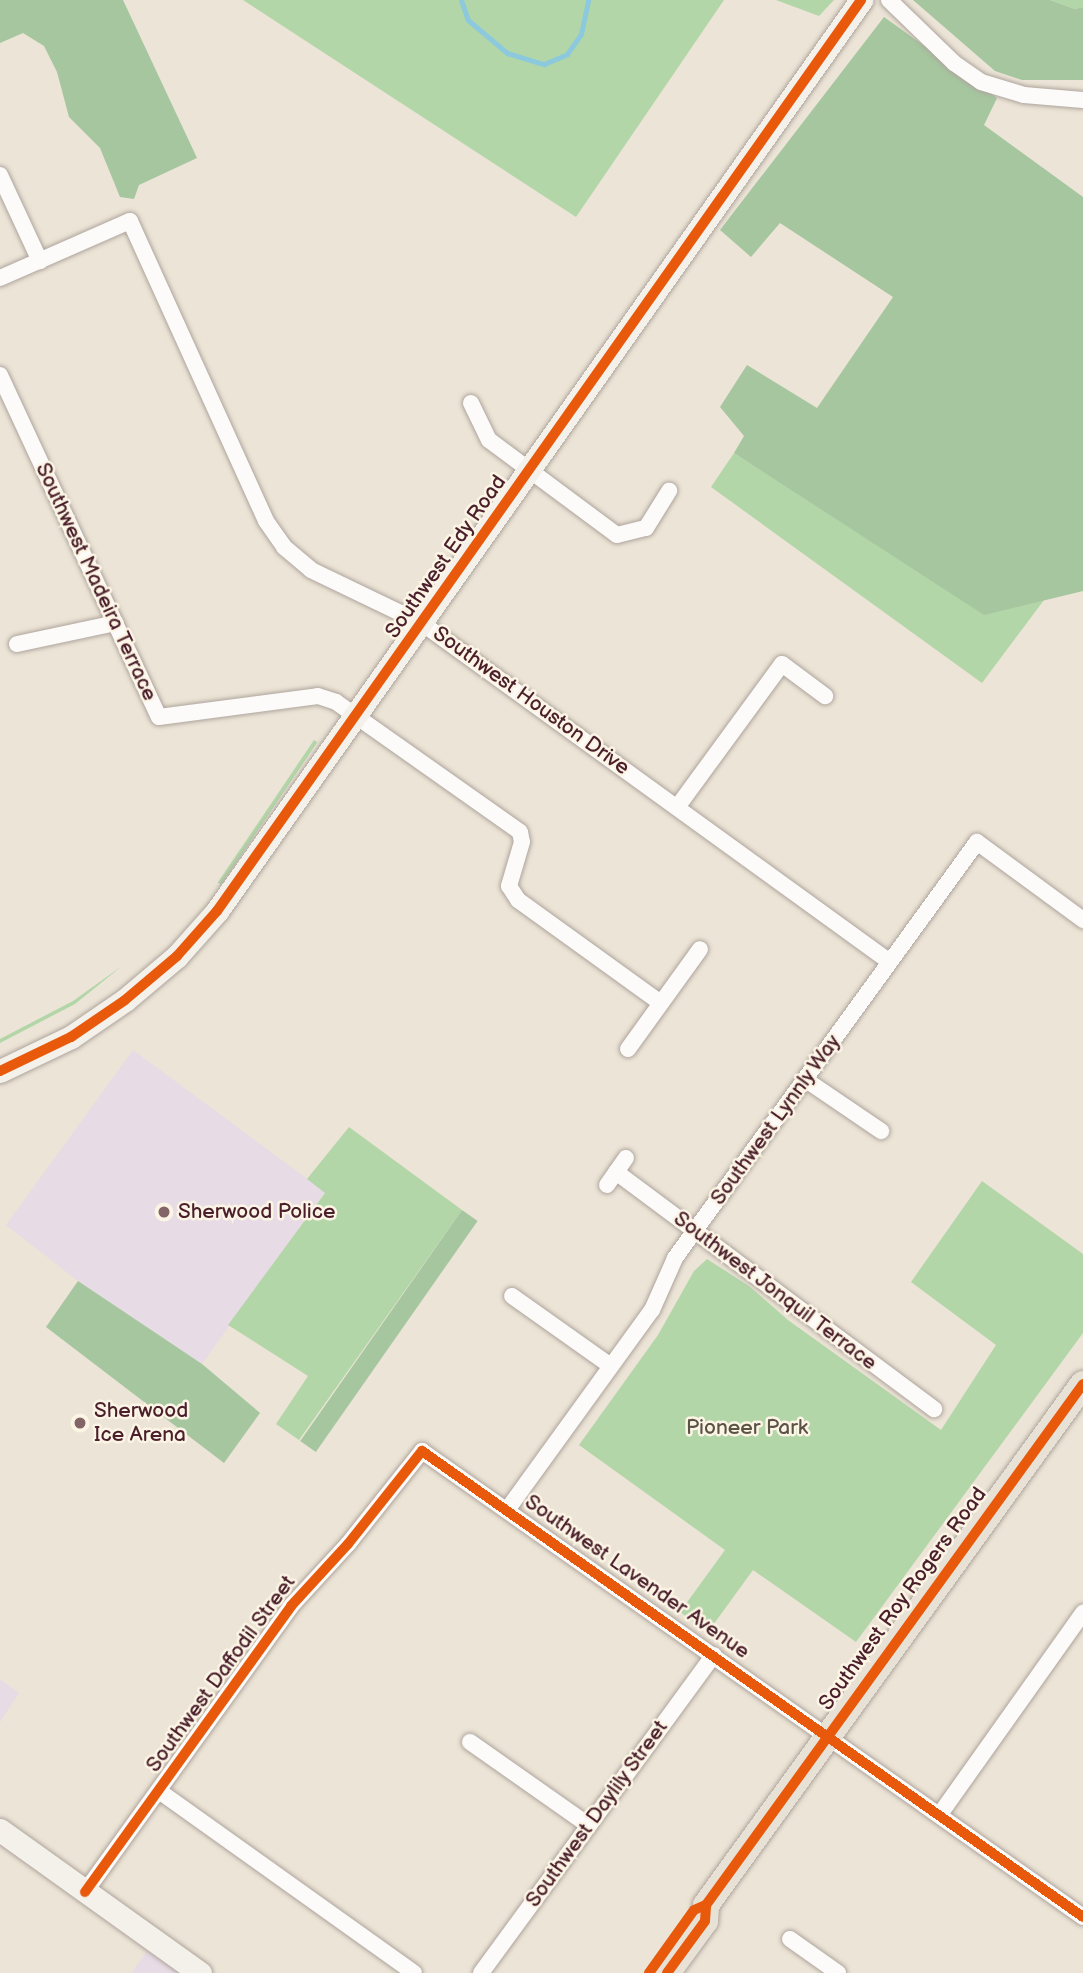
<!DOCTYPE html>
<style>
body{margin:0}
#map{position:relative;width:1083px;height:1973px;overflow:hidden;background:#ece4d6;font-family:"Balsamiq Sans",sans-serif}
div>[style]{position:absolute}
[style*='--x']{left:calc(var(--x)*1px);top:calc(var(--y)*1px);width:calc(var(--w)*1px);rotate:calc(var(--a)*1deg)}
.built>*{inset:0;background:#e7dbe5}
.green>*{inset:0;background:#b3d6a9;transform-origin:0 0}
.forest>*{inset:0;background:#a5c69f;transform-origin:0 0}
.stream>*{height:5px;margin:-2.5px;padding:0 2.5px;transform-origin:2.5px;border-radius:2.5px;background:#8cc9dd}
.roads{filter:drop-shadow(0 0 2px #aea49d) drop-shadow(0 0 2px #aea49d)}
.street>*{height:16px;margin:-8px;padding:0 8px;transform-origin:8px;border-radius:8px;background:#fcfbf9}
.secondary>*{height:23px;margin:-11.5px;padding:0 11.5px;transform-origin:11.5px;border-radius:11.5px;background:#f4f1ea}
.primary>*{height:26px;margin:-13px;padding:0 13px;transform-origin:13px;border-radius:13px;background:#e8e1d5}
.cycleway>*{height:10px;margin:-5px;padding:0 5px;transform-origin:5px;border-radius:5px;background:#e8590c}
.dots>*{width:19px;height:19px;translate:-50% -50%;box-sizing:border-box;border:4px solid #fcf5e5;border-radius:50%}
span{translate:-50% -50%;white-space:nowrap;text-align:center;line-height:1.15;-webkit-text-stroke:5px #fcf5e5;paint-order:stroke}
.street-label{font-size:21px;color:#4a1f2b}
.poi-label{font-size:21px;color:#4a1f2b}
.left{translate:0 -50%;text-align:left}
.park-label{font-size:21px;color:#5b5246}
</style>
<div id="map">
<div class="built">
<i style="clip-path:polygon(133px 1050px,325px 1192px,202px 1364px,78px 1281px,6px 1225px)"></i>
<i style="clip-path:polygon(0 1679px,19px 1693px,0 1722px)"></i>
<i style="clip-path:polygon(149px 1949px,181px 1973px,131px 1973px)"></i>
</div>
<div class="green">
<i style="clip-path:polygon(243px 0,724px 0,576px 217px)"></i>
<i style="clip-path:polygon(776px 0,834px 0,819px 16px)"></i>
<i style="clip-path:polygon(1050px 0,1083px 0,1083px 7px,1075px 9px)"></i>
<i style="clip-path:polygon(734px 453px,984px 614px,1044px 600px,982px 683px,711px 487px)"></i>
<i style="left:314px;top:740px;width:4px;height:172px;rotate:34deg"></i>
<i style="clip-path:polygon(122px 966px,75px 1004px,0 1043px,0 1039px,73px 1001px)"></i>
<i style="clip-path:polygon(349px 1127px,462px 1210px,299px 1440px,276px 1424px,308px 1376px,228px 1325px,325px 1193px,307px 1179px)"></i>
<i style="clip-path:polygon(982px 1181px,1083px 1254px,1083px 1333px,856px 1642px,753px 1570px,708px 1632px,680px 1612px,725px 1550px,579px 1445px,658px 1335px,694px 1271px,707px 1259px,749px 1286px,788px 1320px,941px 1430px,996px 1345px,911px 1282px)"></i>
</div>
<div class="forest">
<i style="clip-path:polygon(0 0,123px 0,197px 158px,139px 185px,134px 199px,120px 197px,100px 148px,69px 117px,57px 72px,44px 46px,23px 33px,0 43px)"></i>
<i style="clip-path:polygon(913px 0,1050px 0,1075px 9px,1083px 7px,1083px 80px,1022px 80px,995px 71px)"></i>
<i style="clip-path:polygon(884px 17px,997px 98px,984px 125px,1083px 197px,1083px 591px,984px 615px,734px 453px,744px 436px,720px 407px,747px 365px,817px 408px,893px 297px,780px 223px,751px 257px,720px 230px)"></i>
<i style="left:462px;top:1210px;width:19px;height:282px;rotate:35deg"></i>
<i style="clip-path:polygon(78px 1281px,202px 1364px,260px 1413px,224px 1463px,46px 1327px)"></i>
</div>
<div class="stream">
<i style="--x:461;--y:0;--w:21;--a:71"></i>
<i style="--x:468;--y:20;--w:51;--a:40.2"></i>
<i style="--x:507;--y:53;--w:39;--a:17"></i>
<i style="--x:544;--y:64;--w:25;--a:-23"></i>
<i style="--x:567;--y:54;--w:24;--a:-55"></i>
<i style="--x:581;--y:34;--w:35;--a:-78"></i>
</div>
<div class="roads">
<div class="street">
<i style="--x:889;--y:0;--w:91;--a:44.1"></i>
<i style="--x:954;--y:63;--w:33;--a:35"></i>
<i style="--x:981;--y:82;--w:45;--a:16.8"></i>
<i style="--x:1024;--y:95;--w:59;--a:4.8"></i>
<i style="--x:0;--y:175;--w:95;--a:65.1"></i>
<i style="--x:0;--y:278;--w:142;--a:-23.7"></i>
<i style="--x:130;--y:221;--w:329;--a:65.6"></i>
<i style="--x:266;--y:521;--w:32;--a:55"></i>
<i style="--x:284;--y:547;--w:35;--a:40"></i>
<i style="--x:311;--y:570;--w:124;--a:25.7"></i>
<i style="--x:423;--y:624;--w:576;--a:35.9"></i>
<i style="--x:0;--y:375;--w:377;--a:65.1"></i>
<i style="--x:159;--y:717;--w:160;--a:-7.5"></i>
<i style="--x:318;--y:696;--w:19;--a:18"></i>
<i style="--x:336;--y:702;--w:225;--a:35.2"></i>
<i style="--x:520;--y:832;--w:10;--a:79"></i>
<i style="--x:522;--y:842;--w:46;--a:106.5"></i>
<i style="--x:509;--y:886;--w:17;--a:57"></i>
<i style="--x:518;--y:900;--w:176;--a:35.8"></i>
<i style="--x:471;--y:403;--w:41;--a:64.1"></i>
<i style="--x:489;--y:440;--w:159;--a:36.6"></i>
<i style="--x:617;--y:535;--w:30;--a:-14"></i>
<i style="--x:646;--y:528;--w:44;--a:-58.1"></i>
<i style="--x:17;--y:644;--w:101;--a:-12"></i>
<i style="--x:678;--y:806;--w:176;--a:-53.8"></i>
<i style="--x:782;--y:664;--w:54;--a:36.7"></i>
<i style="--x:628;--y:1049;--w:123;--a:-54.2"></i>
<i style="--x:806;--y:1080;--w:91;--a:34.2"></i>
<i style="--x:616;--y:1172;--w:397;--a:36.7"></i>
<i style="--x:607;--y:1185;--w:33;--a:-55"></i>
<i style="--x:512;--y:1296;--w:121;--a:35.3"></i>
<i style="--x:507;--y:1510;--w:247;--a:-54.1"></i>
<i style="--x:652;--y:1310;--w:57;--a:-66.1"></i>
<i style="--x:675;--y:1258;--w:514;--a:-54.02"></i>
<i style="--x:977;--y:842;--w:132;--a:36.3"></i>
<i style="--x:470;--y:1742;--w:144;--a:35.1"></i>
<i style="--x:159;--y:1791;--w:313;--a:35.5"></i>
<i style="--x:940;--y:1814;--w:247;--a:-54.6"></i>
<i style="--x:85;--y:1892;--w:352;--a:-54.2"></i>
<i style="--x:291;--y:1606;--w:84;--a:-47.4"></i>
<i style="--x:348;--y:1544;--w:119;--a:-51.5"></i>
<i style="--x:422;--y:1451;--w:809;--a:35.18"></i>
<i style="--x:790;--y:1939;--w:59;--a:35.3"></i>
<i style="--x:481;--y:1973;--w:394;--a:-53.8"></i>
</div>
<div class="secondary">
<i style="--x:0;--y:1071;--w:79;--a:-25.6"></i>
<i style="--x:71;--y:1037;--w:65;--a:-34.4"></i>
<i style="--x:125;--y:1000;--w:68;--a:-40.2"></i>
<i style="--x:177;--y:956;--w:60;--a:-48.4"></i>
<i style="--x:217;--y:911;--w:1116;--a:-54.74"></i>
<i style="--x:0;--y:1830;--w:246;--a:35.6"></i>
</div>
<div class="primary">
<i style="--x:667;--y:1973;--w:64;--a:-53.8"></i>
<i style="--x:705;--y:1921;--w:16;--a:-86"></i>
<i style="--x:706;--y:1905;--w:643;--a:-54.11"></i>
</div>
</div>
<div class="cycleway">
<i style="--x:0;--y:1071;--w:79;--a:-25.6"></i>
<i style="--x:71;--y:1037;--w:65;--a:-34.4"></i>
<i style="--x:125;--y:1000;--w:68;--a:-40.2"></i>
<i style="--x:177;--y:956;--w:60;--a:-48.4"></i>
<i style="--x:217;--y:911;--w:1116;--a:-54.74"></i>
<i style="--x:85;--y:1892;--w:352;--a:-54.2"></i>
<i style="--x:291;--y:1606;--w:84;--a:-47.4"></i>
<i style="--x:348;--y:1544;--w:119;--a:-51.5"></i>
<i style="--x:422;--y:1451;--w:809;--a:35.18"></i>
<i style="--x:649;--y:1973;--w:77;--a:-54.5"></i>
<i style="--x:694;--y:1910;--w:13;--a:-23"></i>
<i style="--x:667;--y:1973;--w:64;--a:-53.8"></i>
<i style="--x:705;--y:1921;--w:16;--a:-86"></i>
<i style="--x:706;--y:1905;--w:643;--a:-54.11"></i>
</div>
<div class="dots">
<i style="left:164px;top:1212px;background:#836467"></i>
<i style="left:80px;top:1423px;background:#836467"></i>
</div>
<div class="street-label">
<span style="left:446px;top:557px;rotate:-55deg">Southwest Edy Road</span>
<span style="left:96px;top:582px;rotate:65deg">Southwest Madeira Terrace</span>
<span style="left:531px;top:701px;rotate:36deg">Southwest Houston Drive</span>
<span style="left:776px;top:1120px;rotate:-54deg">Southwest Lynnly Way</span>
<span style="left:775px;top:1291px;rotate:37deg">Southwest Jonquil Terrace</span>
<span style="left:637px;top:1577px;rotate:35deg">Southwest Lavender Avenue</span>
<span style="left:903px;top:1599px;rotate:-54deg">Southwest Roy Rogers Road</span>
<span style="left:221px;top:1674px;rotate:-54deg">Southwest Daffodil Street</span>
<span style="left:597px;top:1814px;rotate:-54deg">Southwest Daylily Street</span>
</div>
<div class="poi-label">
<span class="left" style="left:178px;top:1212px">Sherwood Police</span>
<span class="left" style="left:94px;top:1423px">Sherwood<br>Ice Arena</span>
</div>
<div class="park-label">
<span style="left:747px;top:1428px">Pioneer Park</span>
</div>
</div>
